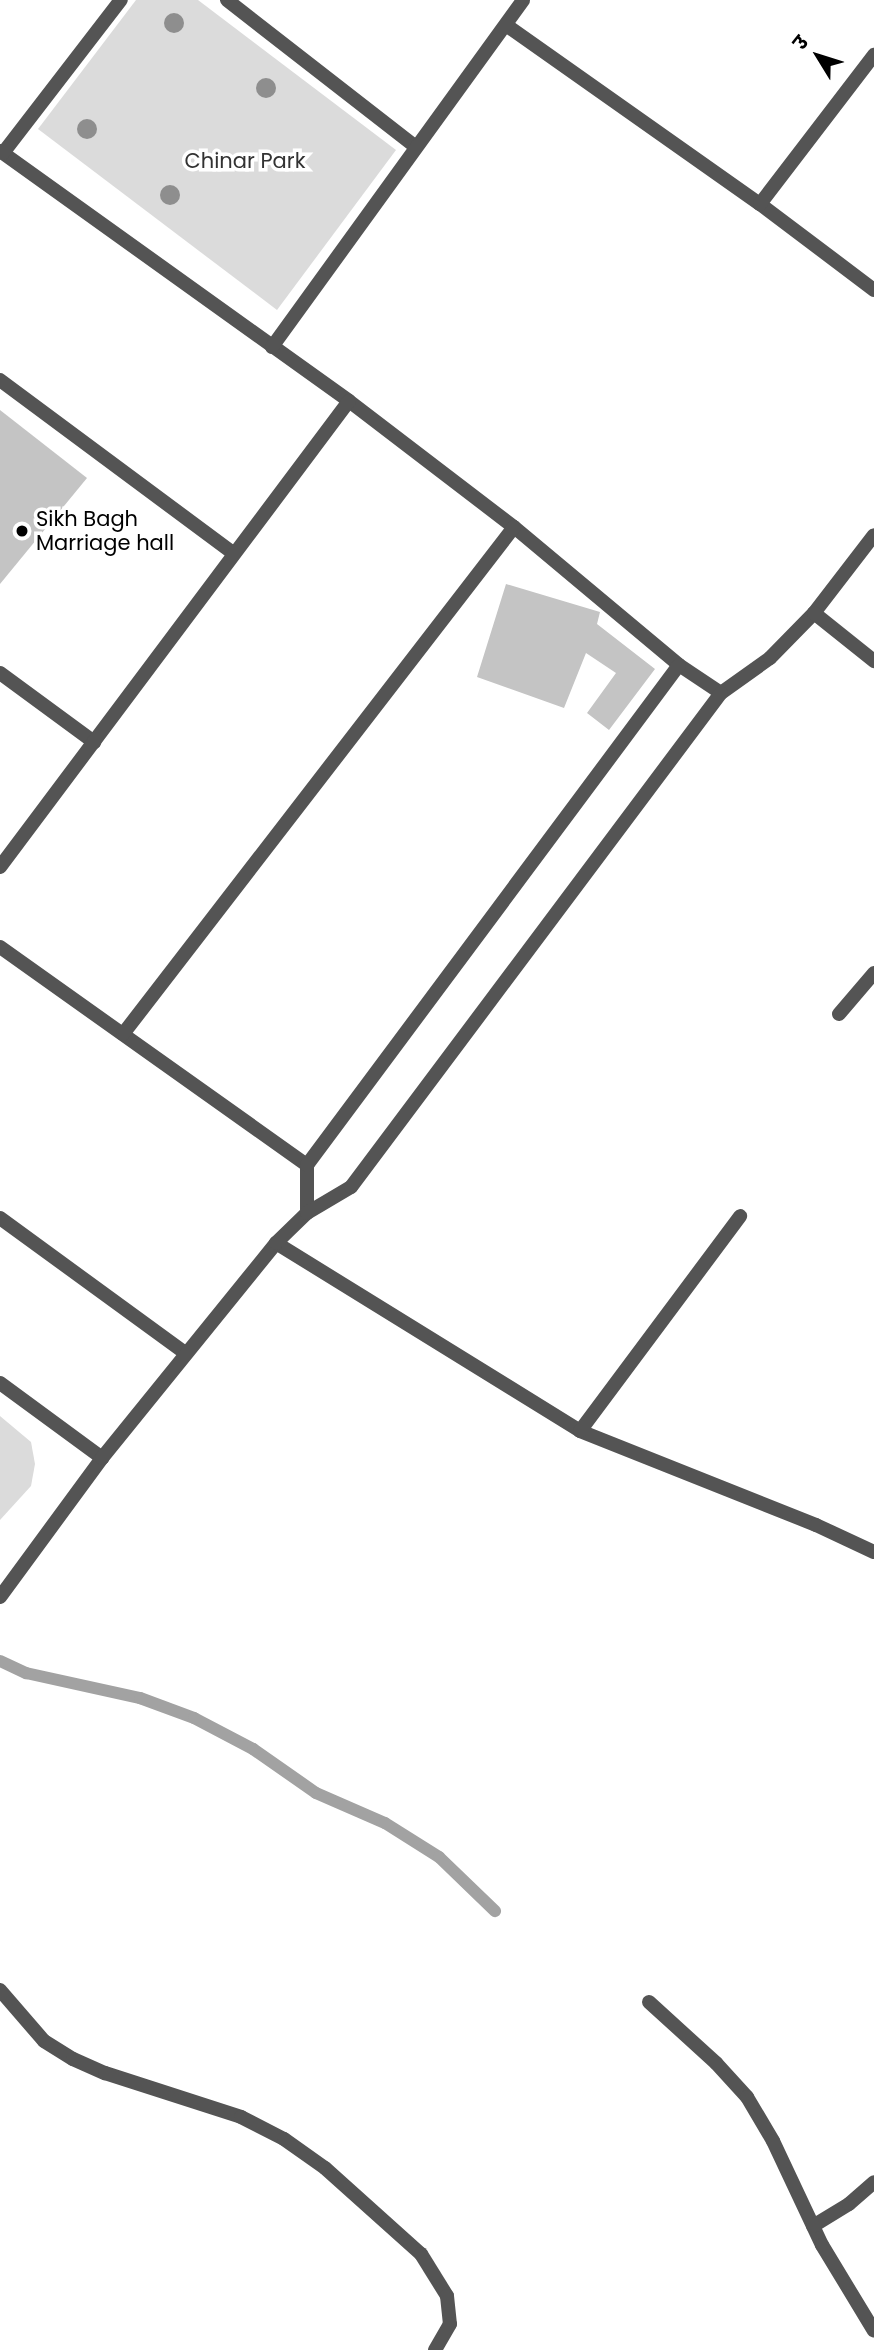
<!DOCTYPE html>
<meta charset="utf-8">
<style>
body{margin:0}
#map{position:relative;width:874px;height:2350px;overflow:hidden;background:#fff;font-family:Poppins,"Noto Sans Devanagari",sans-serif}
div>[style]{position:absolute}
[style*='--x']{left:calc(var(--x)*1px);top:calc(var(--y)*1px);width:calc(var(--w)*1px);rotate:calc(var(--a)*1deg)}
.green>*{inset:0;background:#dbdbdb}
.stream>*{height:12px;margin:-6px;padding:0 6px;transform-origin:6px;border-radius:6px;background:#a2a2a2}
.building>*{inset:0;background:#c4c4c4}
.street>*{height:14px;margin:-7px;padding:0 7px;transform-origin:7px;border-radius:7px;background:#545454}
.trees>*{width:20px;height:20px;margin:-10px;border-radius:50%;background:#8e8e8e}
.dots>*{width:19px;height:19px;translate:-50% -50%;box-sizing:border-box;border:4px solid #fff;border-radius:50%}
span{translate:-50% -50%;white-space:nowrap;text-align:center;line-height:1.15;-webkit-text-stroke:7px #fff;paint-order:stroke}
.park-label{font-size:21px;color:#323232}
.poi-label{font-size:21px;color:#000}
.left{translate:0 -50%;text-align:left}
.north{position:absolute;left:783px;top:21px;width:70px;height:70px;-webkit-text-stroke:5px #fff;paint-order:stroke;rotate:308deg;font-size:19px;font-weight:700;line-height:28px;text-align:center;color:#000}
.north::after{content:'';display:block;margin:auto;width:24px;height:32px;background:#000;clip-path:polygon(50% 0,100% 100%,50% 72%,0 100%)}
</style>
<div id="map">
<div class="green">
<i style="clip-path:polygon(136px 0,198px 0,396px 150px,277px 310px,38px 129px)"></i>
<i style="clip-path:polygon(0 1416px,31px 1442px,35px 1464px,31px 1486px,0 1520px)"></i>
</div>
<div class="stream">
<i style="--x:0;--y:1661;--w:29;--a:25"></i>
<i style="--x:26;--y:1673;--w:117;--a:12.4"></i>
<i style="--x:140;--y:1698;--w:58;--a:20.3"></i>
<i style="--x:194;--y:1718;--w:67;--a:27.7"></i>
<i style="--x:253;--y:1749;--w:77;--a:34.9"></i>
<i style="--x:316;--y:1793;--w:75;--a:23.5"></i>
<i style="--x:385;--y:1823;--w:64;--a:32.2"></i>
<i style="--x:439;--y:1857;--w:78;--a:44"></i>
</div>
<div class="building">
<i style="clip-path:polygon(0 410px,87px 478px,0 584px)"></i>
<i style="clip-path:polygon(506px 584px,600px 612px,597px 624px,655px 669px,609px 730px,587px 713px,616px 673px,586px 653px,564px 708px,477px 677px)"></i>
</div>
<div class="street">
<i style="--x:227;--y:0;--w:239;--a:37.9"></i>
<i style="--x:506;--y:25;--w:311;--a:35.2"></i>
<i style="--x:760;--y:204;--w:143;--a:37"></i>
<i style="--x:0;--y:151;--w:429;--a:35.6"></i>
<i style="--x:349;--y:401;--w:208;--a:37.4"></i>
<i style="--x:514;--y:527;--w:215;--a:39.9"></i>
<i style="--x:679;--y:665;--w:50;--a:33.7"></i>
<i style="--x:721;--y:693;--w:60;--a:-35.5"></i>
<i style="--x:770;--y:658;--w:63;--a:-45.6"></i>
<i style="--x:814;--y:613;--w:98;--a:-52.4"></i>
<i style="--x:3;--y:153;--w:193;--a:-52.4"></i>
<i style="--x:760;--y:204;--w:188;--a:-52.6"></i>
<i style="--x:272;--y:347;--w:428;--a:-54.1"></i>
<i style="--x:0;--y:380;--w:290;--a:36.6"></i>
<i style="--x:814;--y:613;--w:77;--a:38.7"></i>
<i style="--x:0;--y:673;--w:117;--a:36.3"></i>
<i style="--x:0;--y:867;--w:582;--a:-53.17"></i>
<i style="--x:0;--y:947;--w:377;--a:35.4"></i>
<i style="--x:839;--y:1014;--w:54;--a:-49.5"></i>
<i style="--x:123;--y:1034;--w:640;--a:-52.36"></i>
<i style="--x:307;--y:1213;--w:48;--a:-90"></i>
<i style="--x:307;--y:1165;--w:623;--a:-53.35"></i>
<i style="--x:0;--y:1218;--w:229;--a:36.1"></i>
<i style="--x:276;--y:1243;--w:357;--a:31.7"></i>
<i style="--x:580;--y:1431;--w:254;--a:21.7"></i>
<i style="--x:816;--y:1525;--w:64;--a:25"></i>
<i style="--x:0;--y:1383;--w:127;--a:36.3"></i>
<i style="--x:580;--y:1431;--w:268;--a:-53.3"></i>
<i style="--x:0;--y:1597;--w:172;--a:-53.7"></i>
<i style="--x:102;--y:1458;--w:277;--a:-51"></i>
<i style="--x:276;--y:1243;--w:43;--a:-44.1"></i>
<i style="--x:307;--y:1213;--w:51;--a:-30.6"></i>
<i style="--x:351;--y:1187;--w:617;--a:-53.17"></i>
<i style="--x:0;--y:1990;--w:67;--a:49.2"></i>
<i style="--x:44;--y:2041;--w:34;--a:32"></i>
<i style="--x:73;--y:2059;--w:35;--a:24"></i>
<i style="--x:105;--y:2073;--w:143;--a:17.9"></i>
<i style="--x:241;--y:2117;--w:48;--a:27.1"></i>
<i style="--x:284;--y:2139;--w:50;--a:35.3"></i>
<i style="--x:325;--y:2168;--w:129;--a:41.9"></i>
<i style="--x:421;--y:2254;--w:49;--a:58.2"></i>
<i style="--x:447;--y:2296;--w:28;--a:84"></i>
<i style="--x:450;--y:2324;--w:30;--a:120"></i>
<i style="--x:649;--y:2002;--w:91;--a:42.3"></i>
<i style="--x:716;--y:2063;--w:46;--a:47.6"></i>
<i style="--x:747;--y:2097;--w:51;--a:59.4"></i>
<i style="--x:773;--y:2141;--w:115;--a:64.8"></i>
<i style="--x:822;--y:2245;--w:100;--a:58.8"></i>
<i style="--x:813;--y:2226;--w:42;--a:-31.4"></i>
<i style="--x:849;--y:2204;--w:33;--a:-41"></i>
</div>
<div class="trees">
<i style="left:174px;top:23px"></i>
<i style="left:266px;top:88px"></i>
<i style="left:87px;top:129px"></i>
<i style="left:170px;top:195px"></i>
</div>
<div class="dots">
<i style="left:22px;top:531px;background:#000"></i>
</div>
<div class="park-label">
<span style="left:245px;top:161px">Chinar Park</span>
</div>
<div class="poi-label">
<span class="left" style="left:36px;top:531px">Sikh Bagh<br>Marriage hall</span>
</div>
<div class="north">उ</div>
</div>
